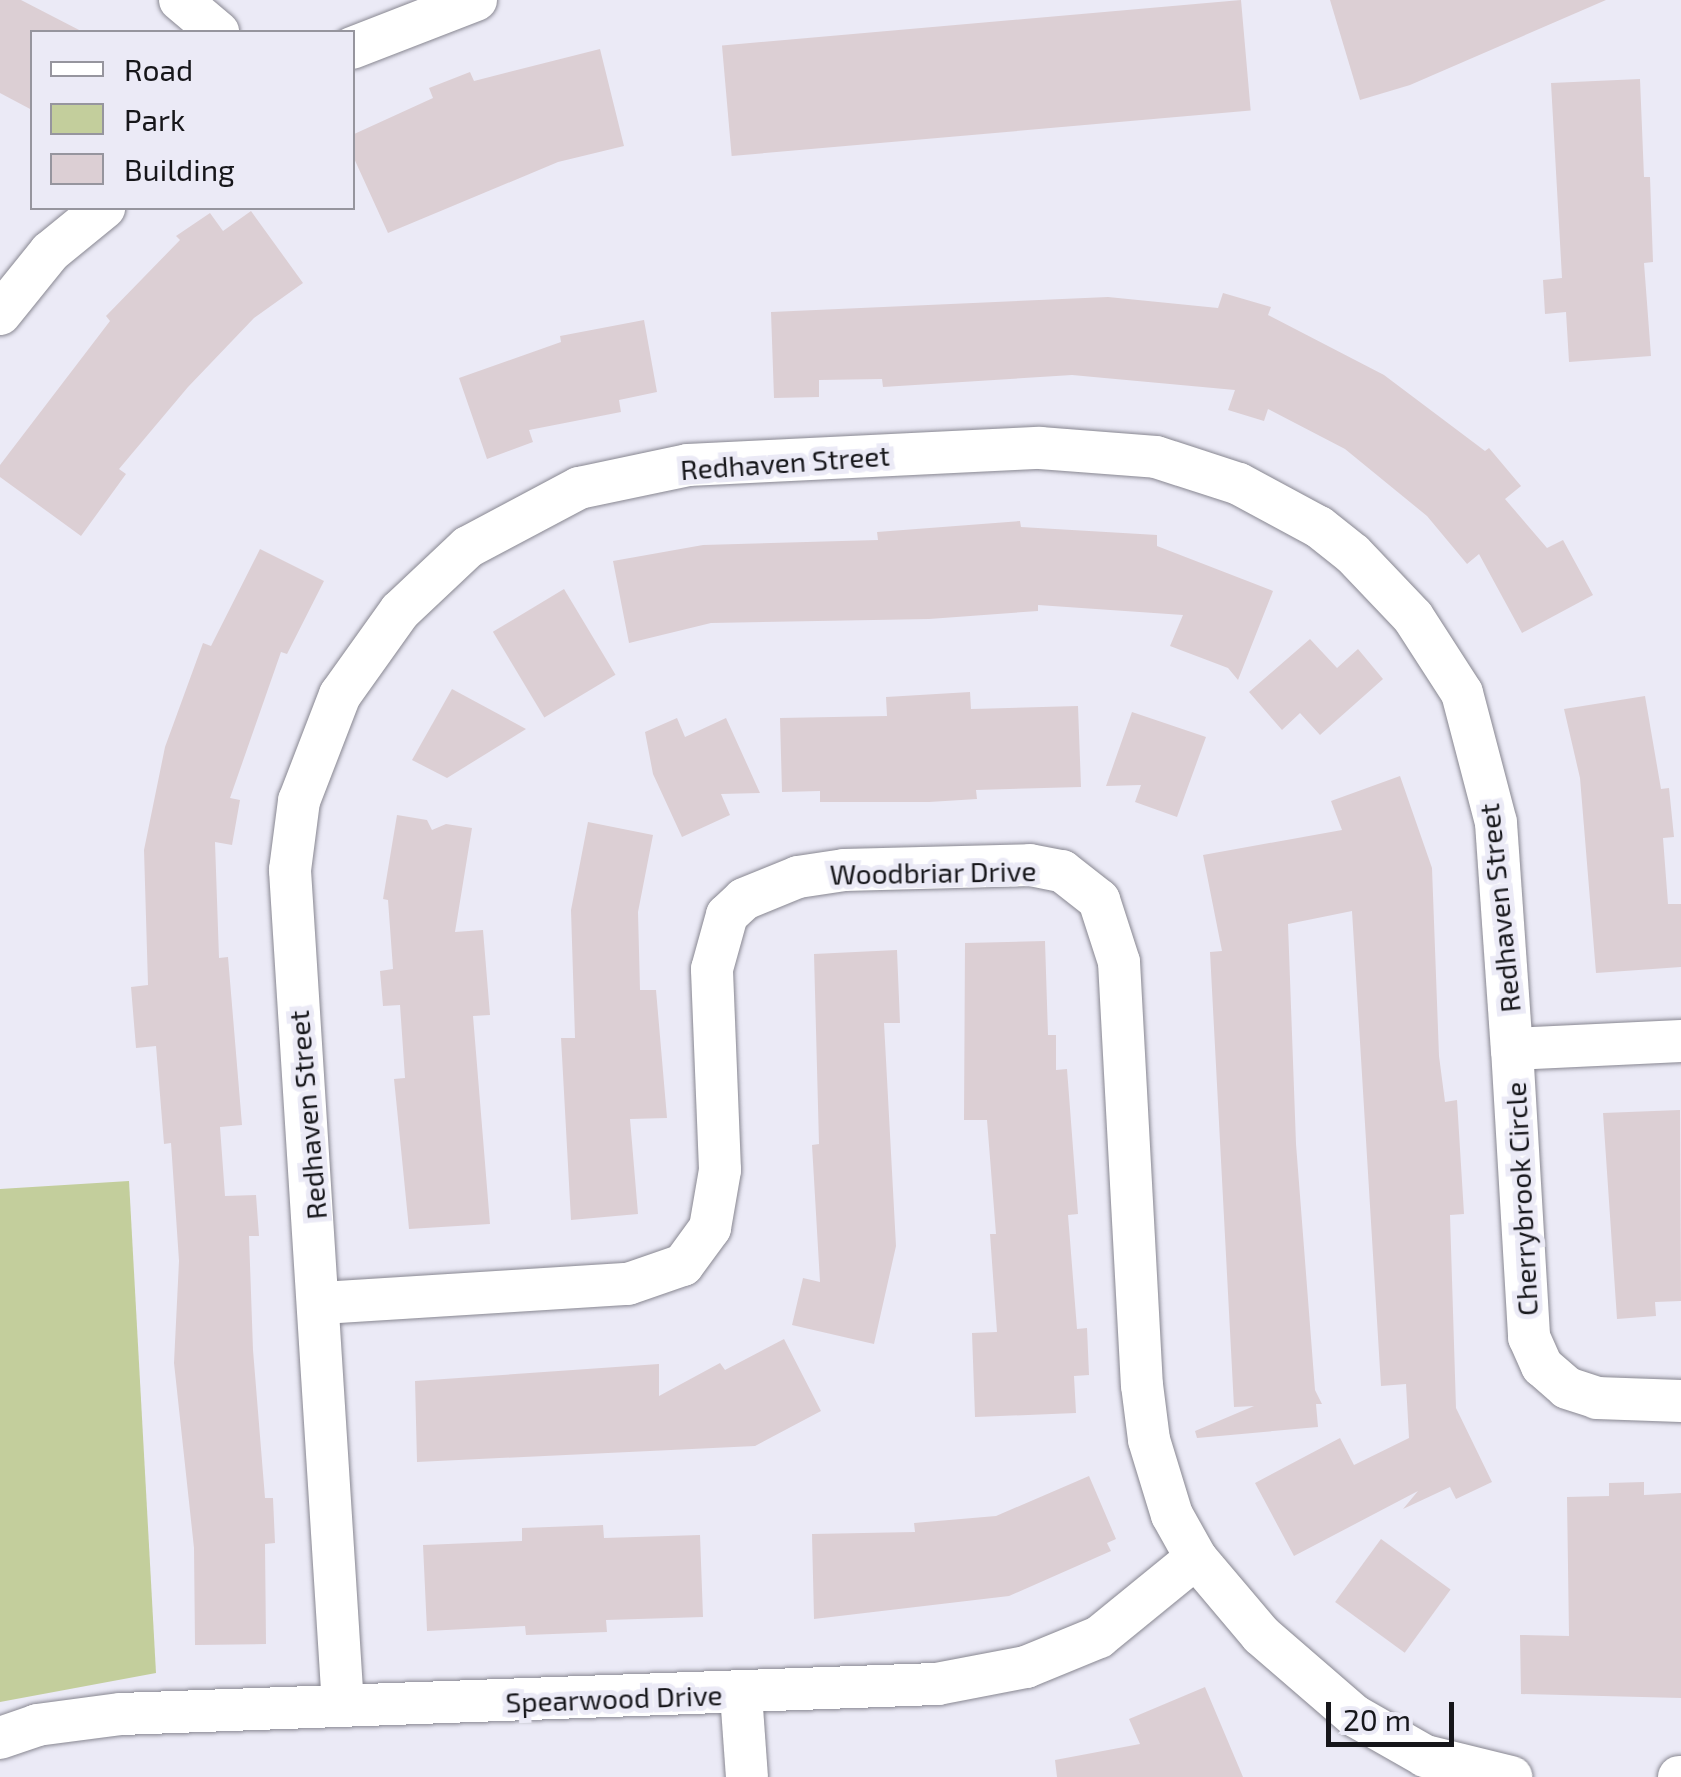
<!DOCTYPE html>
<style>
body{margin:0}
#map{position:relative;width:1681px;height:1777px;overflow:hidden;background:#ebeaf6;font-family:"Exo 2",sans-serif}
div>[style]{position:absolute}
[style*='--x']{left:calc(var(--x)*1px);top:calc(var(--y)*1px);width:calc(var(--w)*1px);rotate:calc(var(--a)*1deg)}
.green>*{inset:0;background:#c3ce9c}
.building>*{inset:0;background:#dccfd4;transform-origin:0 0}
.roads{filter:drop-shadow(0 0 2px #888791) drop-shadow(0 0 2px #888791)}
.street>*{height:42px;margin:-21px;padding:0 21px;transform-origin:21px;border-radius:21px;background:#fff}
span{translate:-50% -50%;white-space:nowrap;text-align:center;line-height:1.15;-webkit-text-stroke:10px #ebeaf6;paint-order:stroke}
.street-label{font-size:28px;color:#16161a}
.legend{position:absolute;left:30px;top:30px;width:325px;height:180px;box-sizing:border-box;background:#ebeaf6;border:2px solid #96959e;margin:0;padding:12px 18px;list-style:none;font-size:30px;color:#16161a}
.legend li{display:flex;align-items:center;gap:20px;height:50px}
.legend b{width:50px;border:2px solid #96959e}
.scale{position:absolute;left:1326px;top:1702px;width:128px;height:45px;box-sizing:border-box;border:5px solid #16161a;border-top:0;padding-left:12px;font-size:30px;line-height:35px;white-space:nowrap;color:#16161a;-webkit-text-stroke:8px #ebeaf6;paint-order:stroke}
</style>
<div id="map">
<div class="green">
<i style="clip-path:polygon(129px 1181px,156px 1673px,0 1702px,0 1189px)"></i>
</div>
<div class="building">
<i style="clip-path:polygon(0 0,21px 0,83px 32px,32px 32px,32px 110px,0 93px)"></i>
<i style="left:1241px;top:0;width:111px;height:521px;rotate:85deg"></i>
<i style="clip-path:polygon(1330px 0,1606px 0,1410px 85px,1360px 100px)"></i>
<i style="clip-path:polygon(600px 49px,624px 146px,558px 162px,388px 233px,352px 154px,352px 135px,433px 98px,429px 88px,470px 72px,474px 81px)"></i>
<i style="clip-path:polygon(1640px 79px,1644px 177px,1650px 177px,1653px 262px,1644px 263px,1651px 356px,1569px 362px,1566px 312px,1545px 314px,1543px 280px,1562px 278px,1551px 83px)"></i>
<i style="clip-path:polygon(251px 211px,303px 283px,254px 318px,188px 387px,119px 469px,126px 474px,81px 536px,0 477px,0 465px,110px 321px,106px 316px,180px 240px,176px 236px,210px 213px,223px 231px)"></i>
<i style="clip-path:polygon(1223px 293px,1271px 307px,1268px 315px,1384px 375px,1485px 451px,1489px 448px,1521px 486px,1505px 499px,1547px 548px,1563px 540px,1593px 595px,1522px 633px,1479px 554px,1467px 564px,1427px 516px,1345px 449px,1268px 409px,1264px 421px,1228px 410px,1235px 390px,1072px 375px,883px 387px,882px 379px,819px 380px,819px 397px,774px 398px,771px 312px,1108px 297px,1218px 308px)"></i>
<i style="clip-path:polygon(644px 320px,657px 392px,619px 400px,621px 412px,529px 430px,533px 442px,487px 459px,459px 378px,561px 342px,560px 336px)"></i>
<i style="clip-path:polygon(1020px 521px,1021px 527px,1157px 535px,1157px 546px,1273px 591px,1238px 680px,1228px 668px,1170px 646px,1183px 615px,1038px 605px,1038px 611px,929px 619px,711px 623px,629px 643px,613px 561px,703px 545px,878px 540px,877px 532px)"></i>
<i style="clip-path:polygon(260px 549px,324px 581px,287px 654px,281px 652px,230px 798px,240px 800px,232px 845px,215px 842px,219px 958px,228px 957px,242px 1125px,220px 1127px,225px 1196px,256px 1195px,259px 1236px,249px 1236px,253px 1350px,265px 1498px,273px 1498px,275px 1543px,265px 1544px,266px 1644px,195px 1645px,194px 1548px,174px 1363px,179px 1261px,171px 1143px,164px 1144px,156px 1046px,136px 1048px,131px 987px,148px 985px,144px 850px,165px 747px,203px 643px,211px 646px)"></i>
<i style="left:564px;top:589px;width:100px;height:83px;rotate:59deg"></i>
<i style="clip-path:polygon(1310px 639px,1337px 668px,1358px 649px,1383px 679px,1320px 735px,1300px 713px,1282px 730px,1249px 692px)"></i>
<i style="clip-path:polygon(452px 689px,526px 729px,447px 778px,412px 760px)"></i>
<i style="clip-path:polygon(970px 692px,971px 709px,1078px 706px,1081px 787px,976px 790px,977px 799px,929px 802px,820px 802px,820px 791px,782px 792px,780px 718px,887px 716px,886px 697px)"></i>
<i style="clip-path:polygon(1645px 696px,1661px 789px,1669px 788px,1674px 837px,1663px 838px,1668px 904px,1681px 904px,1681px 967px,1596px 973px,1580px 778px,1564px 709px)"></i>
<i style="clip-path:polygon(1132px 712px,1206px 737px,1177px 817px,1135px 802px,1141px 785px,1106px 786px)"></i>
<i style="clip-path:polygon(677px 718px,685px 737px,726px 718px,760px 793px,721px 794px,730px 815px,682px 837px,653px 774px,645px 732px)"></i>
<i style="clip-path:polygon(1400px 776px,1432px 868px,1439px 1056px,1445px 1102px,1457px 1100px,1464px 1214px,1450px 1215px,1456px 1408px,1492px 1482px,1456px 1499px,1450px 1487px,1403px 1509px,1418px 1491px,1294px 1556px,1255px 1483px,1340px 1438px,1354px 1465px,1409px 1438px,1406px 1384px,1381px 1386px,1352px 911px,1288px 924px,1296px 1144px,1315px 1390px,1322px 1404px,1316px 1404px,1318px 1427px,1197px 1438px,1195px 1431px,1254px 1406px,1234px 1407px,1210px 952px,1222px 951px,1203px 855px,1342px 830px,1331px 801px)"></i>
<i style="clip-path:polygon(397px 815px,427px 820px,432px 830px,446px 824px,472px 828px,455px 932px,483px 930px,490px 1015px,473px 1016px,490px 1224px,409px 1229px,394px 1079px,405px 1078px,400px 1005px,383px 1006px,380px 971px,393px 969px,388px 900px,383px 899px)"></i>
<i style="clip-path:polygon(588px 822px,653px 835px,638px 912px,640px 990px,656px 990px,667px 1118px,630px 1119px,638px 1214px,571px 1220px,561px 1038px,575px 1038px,571px 910px)"></i>
<i style="clip-path:polygon(1045px 941px,1048px 1035px,1056px 1035px,1056px 1070px,1067px 1069px,1078px 1214px,1068px 1215px,1077px 1329px,1087px 1328px,1089px 1375px,1074px 1376px,1076px 1413px,975px 1417px,972px 1333px,997px 1332px,990px 1234px,996px 1234px,987px 1120px,964px 1120px,965px 943px)"></i>
<i style="clip-path:polygon(897px 950px,900px 1023px,884px 1023px,896px 1246px,874px 1344px,792px 1325px,803px 1278px,820px 1282px,812px 1145px,819px 1144px,814px 954px)"></i>
<i style="clip-path:polygon(1680px 1110px,1681px 1301px,1655px 1302px,1656px 1316px,1617px 1319px,1603px 1113px)"></i>
<i style="clip-path:polygon(784px 1339px,821px 1411px,755px 1446px,417px 1462px,415px 1381px,659px 1364px,659px 1396px,720px 1363px,725px 1370px)"></i>
<i style="clip-path:polygon(1089px 1476px,1116px 1539px,1107px 1543px,1111px 1551px,1009px 1596px,814px 1619px,812px 1534px,915px 1532px,914px 1523px,996px 1516px)"></i>
<i style="clip-path:polygon(1644px 1482px,1644px 1495px,1681px 1493px,1681px 1698px,1521px 1694px,1520px 1635px,1569px 1636px,1567px 1497px,1609px 1496px,1609px 1483px)"></i>
<i style="clip-path:polygon(603px 1525px,604px 1538px,700px 1535px,703px 1617px,606px 1620px,607px 1632px,526px 1635px,525px 1626px,427px 1631px,423px 1545px,522px 1541px,522px 1528px)"></i>
<i style="left:1381px;top:1539px;width:86px;height:78px;rotate:36deg"></i>
<i style="clip-path:polygon(1205px 1687px,1243px 1777px,1057px 1777px,1055px 1760px,1140px 1744px,1129px 1719px)"></i>
</div>
<div class="roads">
<div class="street">
<i style="--x:180;--y:0;--w:50;--a:40.1"></i>
<i style="--x:352;--y:48;--w:133;--a:-21.2"></i>
<i style="--x:0;--y:314;--w:80;--a:-51.1"></i>
<i style="--x:50;--y:252;--w:70;--a:-39.2"></i>
<i style="--x:1681;--y:1041;--w:169;--a:177.3"></i>
<i style="--x:1512;--y:1049;--w:289;--a:86.6"></i>
<i style="--x:1529;--y:1337;--w:32;--a:66"></i>
<i style="--x:1542;--y:1366;--w:33;--a:41"></i>
<i style="--x:1567;--y:1388;--w:32;--a:18"></i>
<i style="--x:1597;--y:1398;--w:84;--a:2"></i>
<i style="--x:322;--y:1303;--w:307;--a:-3.6"></i>
<i style="--x:628;--y:1284;--w:58;--a:-19.1"></i>
<i style="--x:683;--y:1265;--w:46;--a:-53.9"></i>
<i style="--x:710;--y:1228;--w:59;--a:-80.2"></i>
<i style="--x:720;--y:1170;--w:201;--a:-92.3"></i>
<i style="--x:712;--y:969;--w:56;--a:-74.5"></i>
<i style="--x:727;--y:915;--w:23;--a:-43"></i>
<i style="--x:744;--y:899;--w:58;--a:-22.2"></i>
<i style="--x:798;--y:877;--w:47;--a:-8.7"></i>
<i style="--x:844;--y:870;--w:186;--a:-1.5"></i>
<i style="--x:1030;--y:865;--w:33;--a:11"></i>
<i style="--x:1062;--y:871;--w:47;--a:38.1"></i>
<i style="--x:1099;--y:900;--w:65;--a:72.1"></i>
<i style="--x:1119;--y:962;--w:424;--a:86.9"></i>
<i style="--x:1142;--y:1385;--w:55;--a:82.7"></i>
<i style="--x:1149;--y:1440;--w:78;--a:73"></i>
<i style="--x:1172;--y:1515;--w:49;--a:60.8"></i>
<i style="--x:1196;--y:1558;--w:101;--a:49.8"></i>
<i style="--x:1261;--y:1635;--w:124;--a:40.8"></i>
<i style="--x:1355;--y:1716;--w:81;--a:29.7"></i>
<i style="--x:1425;--y:1756;--w:89;--a:13.7"></i>
<i style="--x:741;--y:1694;--w:83;--a:85.9"></i>
<i style="--x:343;--y:1706;--w:838;--a:-93.63"></i>
<i style="--x:290;--y:870;--w:70;--a:-82.6"></i>
<i style="--x:299;--y:801;--w:114;--a:-68.9"></i>
<i style="--x:340;--y:695;--w:103;--a:-54.5"></i>
<i style="--x:400;--y:611;--w:93;--a:-43.3"></i>
<i style="--x:468;--y:547;--w:126;--a:-28"></i>
<i style="--x:579;--y:488;--w:111;--a:-11.9"></i>
<i style="--x:688;--y:465;--w:352;--a:-2.8"></i>
<i style="--x:1040;--y:448;--w:116;--a:4.4"></i>
<i style="--x:1156;--y:457;--w:87;--a:18"></i>
<i style="--x:1239;--y:484;--w:91;--a:28.3"></i>
<i style="--x:1319;--y:527;--w:43;--a:38.5"></i>
<i style="--x:1353;--y:554;--w:87;--a:46.4"></i>
<i style="--x:1413;--y:617;--w:90;--a:57.2"></i>
<i style="--x:1462;--y:693;--w:134;--a:75.3"></i>
<i style="--x:1496;--y:823;--w:227;--a:86"></i>
<i style="--x:0;--y:1738;--w:39;--a:-19"></i>
<i style="--x:37;--y:1725;--w:85;--a:-7.5"></i>
<i style="--x:121;--y:1714;--w:817;--a:-2.11"></i>
<i style="--x:937;--y:1684;--w:91;--a:-10.8"></i>
<i style="--x:1026;--y:1667;--w:79;--a:-22.3"></i>
<i style="--x:1099;--y:1637;--w:125;--a:-39.2"></i>
<i style="--x:1679;--y:1777;--w:2;--a:0"></i>
</div>
</div>
<div class="street-label">
<span style="left:785px;top:462px;rotate:-4deg">Redhaven Street</span>
<span style="left:933px;top:872px;rotate:-1deg">Woodbriar Drive</span>
<span style="left:1499px;top:908px;rotate:-96deg">Redhaven Street</span>
<span style="left:307px;top:1115px;rotate:-95deg">Redhaven Street</span>
<span style="left:1521px;top:1199px;rotate:-93deg">Cherrybrook Circle</span>
<span style="left:614px;top:1698px;rotate:-2deg">Spearwood Drive</span>
</div>
<ul class="legend">
<li><b style="height:12px;background:#fff"></b>Road</li>
<li><b style="height:28px;background:#c3ce9c"></b>Park</li>
<li><b style="height:28px;background:#dccfd4"></b>Building</li>
</ul>
<div class="scale">20 m</div>
</div>
